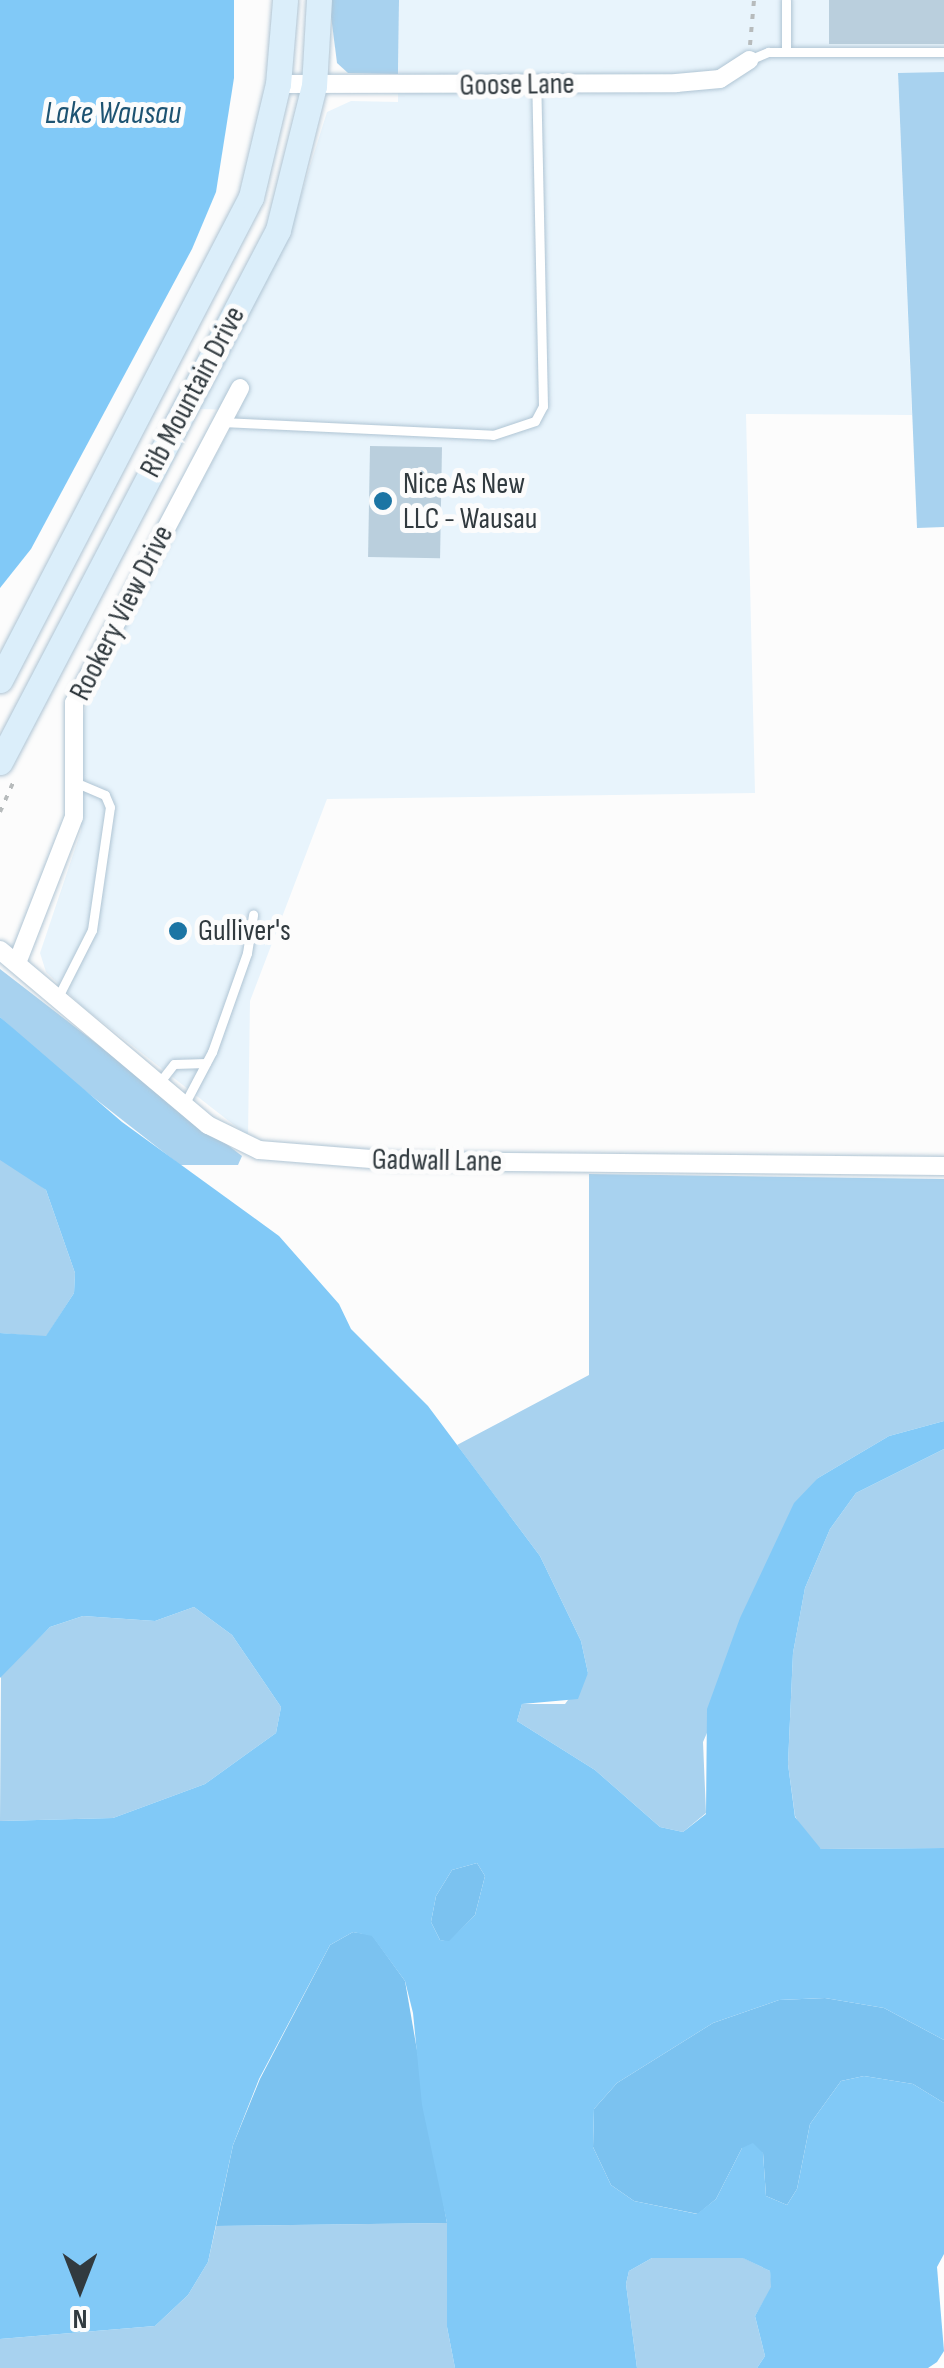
<!DOCTYPE html>
<style>
body{margin:0}
#map{position:relative;width:944px;height:2368px;overflow:hidden;background:#fcfcfc;font-family:"Sofia Sans Condensed",sans-serif}
div>[style]{position:absolute}
[style*='--x']{left:calc(var(--x)*1px);top:calc(var(--y)*1px);width:calc(var(--w)*1px);rotate:calc(var(--a)*1deg)}
.built>*{inset:0;background:#e8f4fc}
.green>*{inset:0;background:#a8d2ef}
.forest>*{inset:0;background:#7bc2f0}
.water>*{inset:0;background:#81c9f7}
.building>*{inset:0;background:#bacfdd;transform-origin:0 0}
.path>*{height:4px;margin-top:-2px;transform-origin:0;background:repeating-linear-gradient(90deg,#b7bbbc 0 5px,transparent 0 13px)}
.roads{filter:drop-shadow(0 0 2px #b0c5d4) drop-shadow(0 0 2px #b0c5d4)}
.service>*{height:9px;margin:-4.5px;padding:0 4.5px;transform-origin:4.5px;border-radius:4.5px;background:#fff}
.minor>*{height:18px;margin:-9px;padding:0 9px;transform-origin:9px;border-radius:9px;background:#fff}
.secondary>*{height:25px;margin:-12.5px;padding:0 12.5px;transform-origin:12.5px;border-radius:12.5px;background:#dbeefa}
.dots>*{width:28px;height:28px;translate:-50% -50%;box-sizing:border-box;border:5px solid #fcfcfc;border-radius:50%}
span{translate:-50% -50%;white-space:nowrap;text-align:center;line-height:1.15;-webkit-text-stroke:10px #fcfcfc;paint-order:stroke}
.street-label{font-size:30px;color:#313a3f}
.poi-label{font-size:30px;color:#313a3f}
.left{translate:0 -50%;text-align:left}
.water-label{font-size:32px;color:#1d5372;font-style:italic}
.north{position:absolute;left:30px;top:2238px;width:100px;height:100px;-webkit-text-stroke:8px #fcfcfc;paint-order:stroke;rotate:180deg;font-size:28px;font-weight:700;line-height:40px;text-align:center;color:#313a3f}
.north::after{content:'';display:block;margin:auto;width:35px;height:45px;background:#313a3f;clip-path:polygon(50% 0,100% 100%,50% 72%,0 100%)}
</style>
<div id="map">
<div class="built">
<i style="clip-path:polygon(399px 0,944px 0,944px 72px,898px 74px,912px 415px,746px 414px,755px 793px,327px 799px,250px 1001px,248px 1136px,83px 1007px,46px 972px,40px 953px,81px 831px,80px 734px,88px 694px,240px 410px,198px 409px,286px 243px,327px 112px,351px 101px,398px 102px)"></i>
</div>
<div class="green">
<i style="clip-path:polygon(329px 0,399px 0,398px 74px,348px 73px,337px 63px)"></i>
<i style="clip-path:polygon(944px 72px,944px 527px,917px 528px,898px 73px)"></i>
<i style="clip-path:polygon(0 969px,242px 1156px,238px 1165px,180px 1165px,52px 1065px,0 1017px)"></i>
<i style="clip-path:polygon(6px 1159px,46px 1190px,75px 1273px,74px 1293px,46px 1337px,0 1333px,0 1160px)"></i>
<i style="clip-path:polygon(589px 1174px,944px 1179px,944px 1421px,889px 1436px,818px 1478px,703px 1742px,706px 1813px,683px 1832px,660px 1827px,595px 1770px,517px 1721px,522px 1704px,565px 1704px,588px 1673px,581px 1641px,540px 1556px,457px 1445px,589px 1375px)"></i>
<i style="clip-path:polygon(944px 1449px,944px 1848px,821px 1849px,808px 1841px,795px 1816px,788px 1764px,793px 1653px,805px 1588px,830px 1529px,856px 1493px)"></i>
<i style="clip-path:polygon(194px 1607px,232px 1635px,281px 1707px,276px 1733px,205px 1784px,113px 1818px,0 1821px,1px 1675px,50px 1627px,83px 1616px,155px 1621px)"></i>
<i style="clip-path:polygon(447px 2223px,447px 2327px,455px 2368px,0 2368px,0 2339px,155px 2326px,188px 2295px,208px 2262px,216px 2226px)"></i>
<i style="clip-path:polygon(652px 2258px,744px 2258px,770px 2271px,772px 2287px,755px 2316px,765px 2356px,757px 2368px,637px 2368px,626px 2284px,629px 2271px)"></i>
</div>
<div class="forest">
<i style="clip-path:polygon(477px 1863px,485px 1876px,475px 1915px,449px 1942px,440px 1940px,431px 1922px,436px 1896px,452px 1870px)"></i>
<i style="clip-path:polygon(353px 1932px,372px 1935px,405px 1981px,447px 2223px,216px 2226px,233px 2145px,260px 2079px,330px 1945px)"></i>
<i style="clip-path:polygon(825px 1998px,884px 2008px,944px 2040px,944px 2103px,913px 2084px,864px 2076px,841px 2081px,810px 2124px,797px 2189px,787px 2205px,766px 2196px,763px 2153px,742px 2148px,716px 2199px,698px 2214px,634px 2201px,611px 2185px,593px 2147px,594px 2109px,617px 2083px,713px 2023px,779px 2000px)"></i>
</div>
<div class="water">
<i style="clip-path:polygon(0 0,234px 0,234px 78px,216px 192px,192px 249px,31px 549px,0 588px)"></i>
<i style="clip-path:polygon(evenodd,0 1017px,122px 1122px,279px 1236px,339px 1304px,351px 1329px,428px 1406px,540px 1556px,581px 1641px,588px 1673px,578px 1699px,522px 1704px,517px 1721px,595px 1770px,660px 1827px,683px 1832px,706px 1814px,707px 1709px,740px 1618px,794px 1503px,818px 1478px,889px 1436px,944px 1421px,944px 1449px,856px 1493px,830px 1529px,805px 1588px,793px 1653px,788px 1764px,795px 1817px,821px 1849px,944px 1848px,944px 2040px,884px 2008px,825px 1998px,779px 2000px,713px 2023px,617px 2083px,594px 2109px,593px 2147px,611px 2185px,634px 2201px,697px 2214px,716px 2199px,742px 2148px,753px 2143px,763px 2153px,766px 2196px,787px 2205px,797px 2189px,810px 2124px,841px 2081px,864px 2076px,913px 2084px,944px 2103px,944px 2254px,937px 2267px,944px 2351px,937px 2362px,928px 2368px,757px 2368px,765px 2356px,755px 2316px,771px 2287px,770px 2271px,743px 2258px,652px 2258px,629px 2271px,626px 2284px,637px 2368px,455px 2368px,447px 2327px,447px 2223px,422px 2105px,413px 2013px,405px 1981px,372px 1936px,353px 1932px,330px 1945px,259px 2079px,233px 2145px,208px 2262px,188px 2295px,155px 2326px,0 2339px,0 1821px,113px 1818px,205px 1784px,276px 1733px,281px 1707px,232px 1635px,194px 1607px,155px 1621px,83px 1616px,50px 1627px,0 1678px,0 1333px,46px 1336px,74px 1293px,75px 1273px,46px 1190px,0 1160px,0 1017px,477px 1863px,485px 1876px,475px 1915px,449px 1941px,440px 1940px,431px 1922px,436px 1896px,452px 1870px,477px 1863px)"></i>
</div>
<div class="building">
<i style="left:829px;top:0;width:115px;height:44px"></i>
<i style="left:370px;top:446px;width:72px;height:111px;rotate:1deg"></i>
</div>
<div class="path">
<i style="--x:750;--y:45;--w:45;--a:-84.9"></i>
<i style="--x:0;--y:812;--w:35;--a:-66"></i>
</div>
<div class="roads">
<div class="service">
<i style="--x:786;--y:52;--w:52;--a:-90"></i>
<i style="--x:749;--y:60;--w:21;--a:-23"></i>
<i style="--x:768;--y:52;--w:176;--a:0"></i>
<i style="--x:222;--y:422;--w:271;--a:2.7"></i>
<i style="--x:493;--y:435;--w:44;--a:-18.4"></i>
<i style="--x:535;--y:421;--w:17;--a:-62"></i>
<i style="--x:543;--y:406;--w:322;--a:-91.2"></i>
<i style="--x:58;--y:997;--w:75;--a:-63.1"></i>
<i style="--x:92;--y:930;--w:124;--a:-81.7"></i>
<i style="--x:110;--y:807;--w:13;--a:-113"></i>
<i style="--x:105;--y:795;--w:34;--a:-157"></i>
<i style="--x:159;--y:1083;--w:24;--a:-52"></i>
<i style="--x:174;--y:1064;--w:32;--a:-2"></i>
<i style="--x:184;--y:1105;--w:60;--a:-62.2"></i>
<i style="--x:212;--y:1052;--w:105;--a:-70.5"></i>
<i style="--x:247;--y:953;--w:39;--a:-81"></i>
</div>
<div class="minor">
<i style="--x:278;--y:84;--w:398;--a:-0.1"></i>
<i style="--x:676;--y:83;--w:44;--a:-5.2"></i>
<i style="--x:720;--y:79;--w:35;--a:-33"></i>
<i style="--x:0;--y:950;--w:272;--a:40.1"></i>
<i style="--x:208;--y:1125;--w:57;--a:26.1"></i>
<i style="--x:259;--y:1150;--w:137;--a:4.6"></i>
<i style="--x:396;--y:1161;--w:548;--a:0.52"></i>
<i style="--x:17;--y:963;--w:157;--a:-68.7"></i>
<i style="--x:74;--y:817;--w:114;--a:-90"></i>
<i style="--x:74;--y:703;--w:356;--a:-62.2"></i>
</div>
<div class="secondary">
<i style="--x:0;--y:680;--w:544;--a:-62.54"></i>
<i style="--x:251;--y:197;--w:116;--a:-76.6"></i>
<i style="--x:278;--y:84;--w:84;--a:-85.2"></i>
<i style="--x:0;--y:762;--w:600;--a:-62.41"></i>
<i style="--x:278;--y:230;--w:148;--a:-76"></i>
<i style="--x:314;--y:86;--w:86;--a:-86.7"></i>
</div>
</div>
<div class="dots">
<i style="left:383px;top:501px;background:#1c75a4"></i>
<i style="left:178px;top:931px;background:#1c75a4"></i>
</div>
<div class="street-label">
<span style="left:517px;top:85px;rotate:-1deg">Goose Lane</span>
<span style="left:193px;top:392px;rotate:-62deg">Rib Mountain Drive</span>
<span style="left:122px;top:613px;rotate:-63deg">Rookery View Drive</span>
<span style="left:437px;top:1161px;rotate:1deg">Gadwall Lane</span>
</div>
<div class="poi-label">
<span class="left" style="left:403px;top:501px">Nice As New<br>LLC - Wausau</span>
<span class="left" style="left:198px;top:931px">Gulliver's</span>
</div>
<div class="water-label">
<span style="left:113px;top:114px">Lake Wausau</span>
</div>
<div class="north">N</div>
</div>
